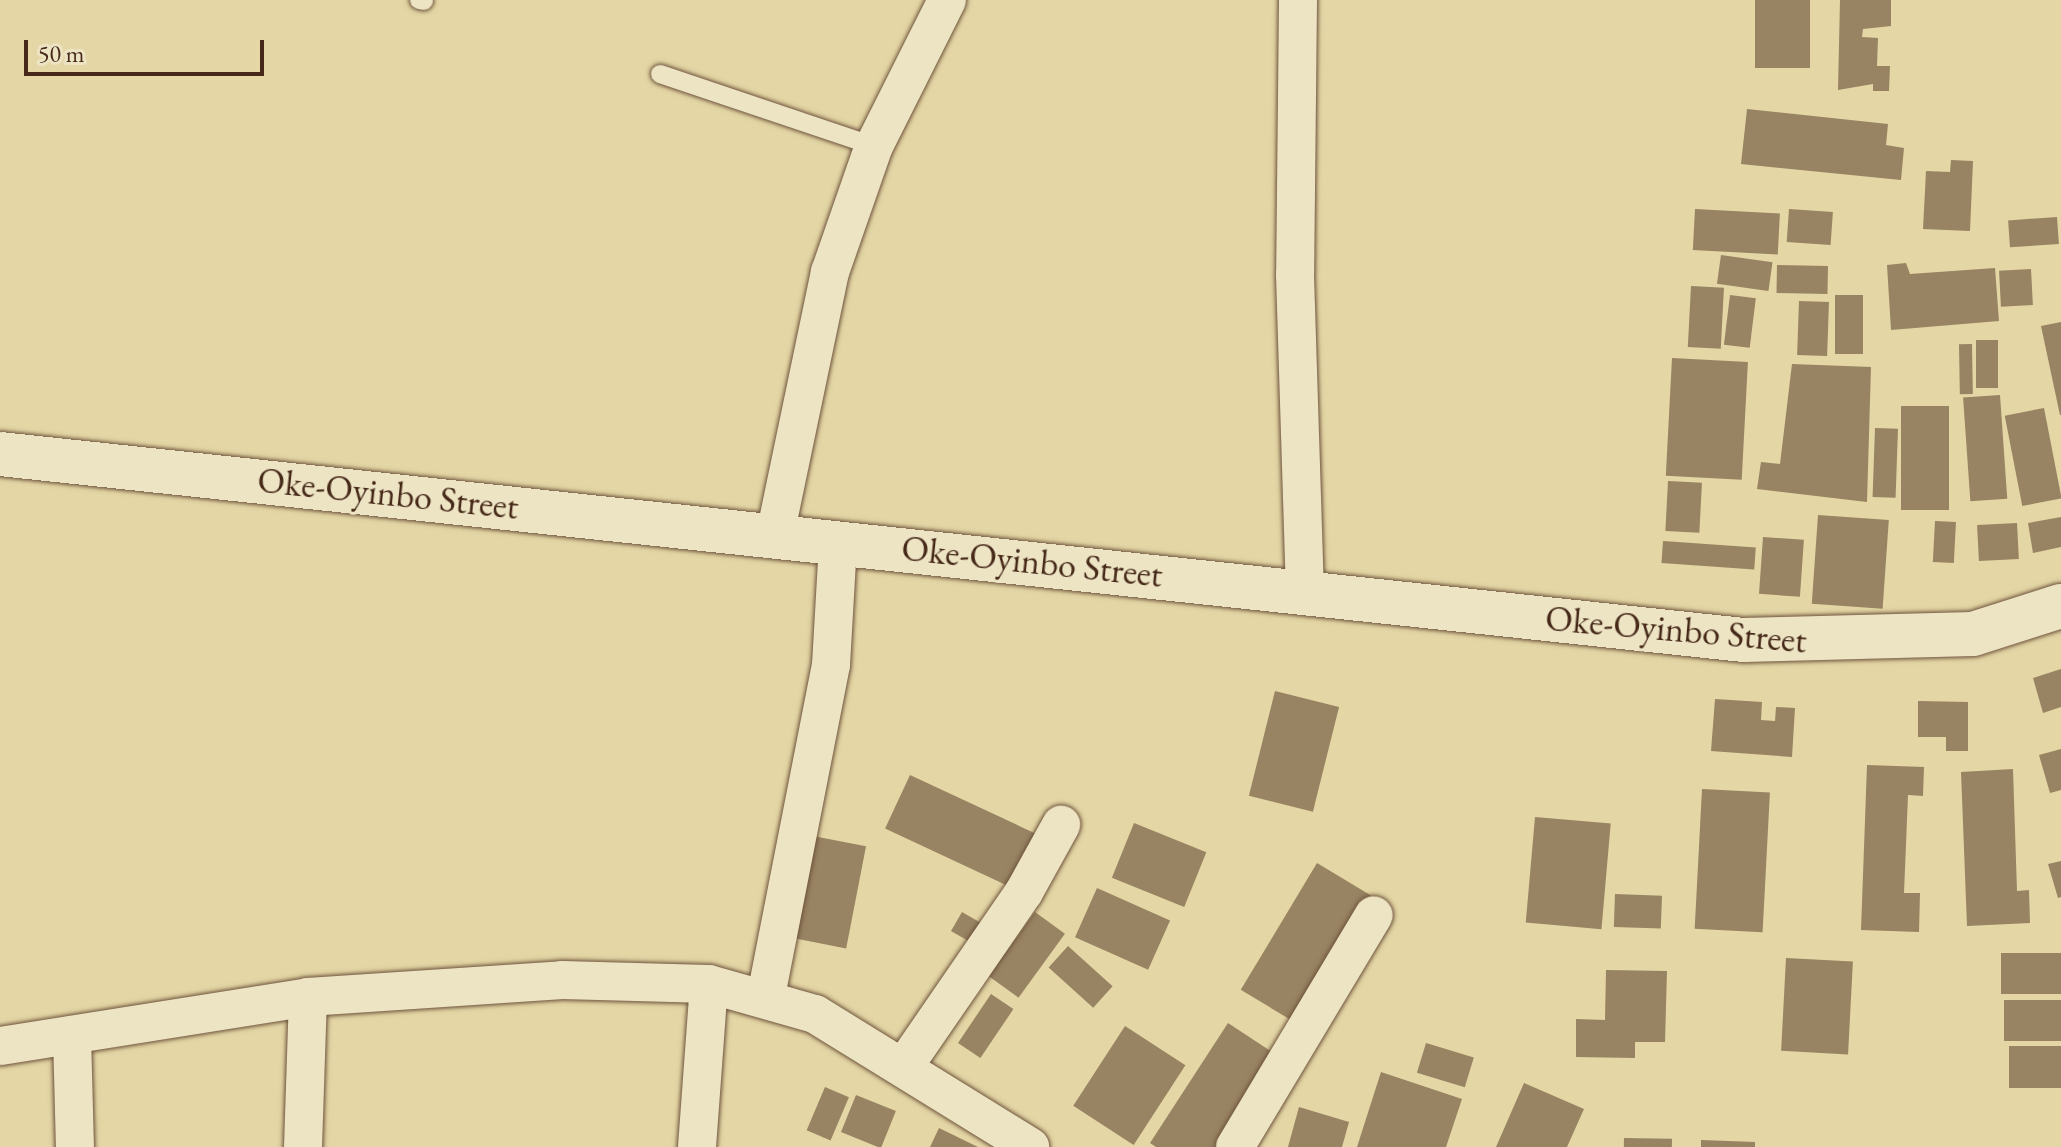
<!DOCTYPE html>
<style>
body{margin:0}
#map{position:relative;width:2061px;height:1147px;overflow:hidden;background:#e4d6a5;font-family:"EB Garamond",serif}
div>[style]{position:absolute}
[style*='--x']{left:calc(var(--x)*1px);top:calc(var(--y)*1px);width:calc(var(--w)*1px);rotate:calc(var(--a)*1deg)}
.building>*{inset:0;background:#988362;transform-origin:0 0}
.roads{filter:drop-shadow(0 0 2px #6e543c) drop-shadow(0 0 2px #6e543c)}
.service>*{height:18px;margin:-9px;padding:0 9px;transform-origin:9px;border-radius:9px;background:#ede4c4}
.minor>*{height:38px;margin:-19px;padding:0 19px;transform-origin:19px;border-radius:19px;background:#ede4c4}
.secondary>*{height:44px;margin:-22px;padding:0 22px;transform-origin:22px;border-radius:22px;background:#ede4c4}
span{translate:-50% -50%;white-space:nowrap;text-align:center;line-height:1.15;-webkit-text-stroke:6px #ede4c4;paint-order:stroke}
.street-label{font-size:36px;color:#462919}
.scale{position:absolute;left:24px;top:40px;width:240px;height:36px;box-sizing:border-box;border:4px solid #462919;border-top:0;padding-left:10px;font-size:24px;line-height:28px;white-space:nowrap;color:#462919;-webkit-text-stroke:6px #ede4c4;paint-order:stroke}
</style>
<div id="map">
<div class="building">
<i style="left:1755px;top:0;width:55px;height:68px"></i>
<i style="clip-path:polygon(1840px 0,1891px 0,1891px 26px,1863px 29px,1862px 37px,1878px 38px,1877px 66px,1890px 66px,1889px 91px,1873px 91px,1873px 84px,1838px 90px)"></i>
<i style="clip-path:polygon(1747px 109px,1888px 124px,1886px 145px,1904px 148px,1901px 180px,1741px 164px)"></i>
<i style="clip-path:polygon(1951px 160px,1973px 161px,1970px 231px,1923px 229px,1926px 171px,1950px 172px)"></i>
<i style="left:1695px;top:209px;width:85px;height:41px;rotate:3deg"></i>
<i style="left:1789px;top:209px;width:44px;height:33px;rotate:4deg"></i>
<i style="left:2057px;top:217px;width:27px;height:49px;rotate:86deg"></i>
<i style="left:1721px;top:255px;width:52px;height:29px;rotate:8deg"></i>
<i style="clip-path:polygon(1906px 263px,1910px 274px,1995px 268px,1999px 321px,1891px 330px,1887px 265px)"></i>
<i style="left:1777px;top:265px;width:51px;height:28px;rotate:1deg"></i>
<i style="left:2031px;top:269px;width:36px;height:32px;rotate:87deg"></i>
<i style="left:1691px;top:286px;width:33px;height:61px;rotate:3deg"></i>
<i style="left:1730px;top:295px;width:26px;height:50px;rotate:7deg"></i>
<i style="left:1835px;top:295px;width:28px;height:59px"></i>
<i style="left:1799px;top:301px;width:30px;height:54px;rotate:2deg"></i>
<i style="clip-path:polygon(2061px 322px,2061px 415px,2060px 415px,2041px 326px)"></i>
<i style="left:1976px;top:340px;width:22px;height:48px"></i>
<i style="left:1972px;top:344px;width:50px;height:13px;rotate:89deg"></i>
<i style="left:1672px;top:358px;width:76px;height:118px;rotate:3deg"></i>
<i style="clip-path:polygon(1792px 364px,1871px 367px,1867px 502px,1757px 489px,1761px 462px,1780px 464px)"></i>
<i style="left:2000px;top:395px;width:104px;height:37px;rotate:86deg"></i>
<i style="left:1901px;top:406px;width:48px;height:104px"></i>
<i style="left:2044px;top:408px;width:92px;height:40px;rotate:79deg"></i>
<i style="left:1875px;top:428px;width:23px;height:69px;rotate:2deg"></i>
<i style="left:1668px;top:481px;width:34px;height:50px;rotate:3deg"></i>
<i style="left:1818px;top:515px;width:71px;height:89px;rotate:4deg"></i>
<i style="clip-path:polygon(2061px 517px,2061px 547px,2033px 553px,2028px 523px)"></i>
<i style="left:1935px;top:521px;width:21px;height:41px;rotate:3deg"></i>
<i style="left:2017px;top:523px;width:36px;height:40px;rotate:87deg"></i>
<i style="left:1763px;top:537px;width:41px;height:57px;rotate:4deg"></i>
<i style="left:1663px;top:541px;width:93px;height:22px;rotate:4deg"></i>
<i style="clip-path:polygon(2061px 669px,2061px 707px,2043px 713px,2033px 678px)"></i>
<i style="left:1275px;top:691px;width:66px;height:108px;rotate:14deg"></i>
<i style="clip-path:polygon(1715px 699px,1762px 702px,1761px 720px,1775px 721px,1776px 707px,1795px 708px,1792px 757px,1711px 751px)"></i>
<i style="clip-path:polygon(1918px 701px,1968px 702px,1968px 751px,1946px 751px,1946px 737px,1918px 737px)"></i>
<i style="clip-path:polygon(2061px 749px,2061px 790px,2050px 793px,2039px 755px)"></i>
<i style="clip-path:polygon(1867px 765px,1924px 767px,1923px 796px,1908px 795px,1904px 893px,1920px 893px,1919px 932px,1861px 930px)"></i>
<i style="clip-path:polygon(2013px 769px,2017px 891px,2029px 890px,2030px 923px,1967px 926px,1961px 772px)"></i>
<i style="left:910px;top:775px;width:140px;height:59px;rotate:25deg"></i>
<i style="left:1702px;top:789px;width:68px;height:140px;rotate:3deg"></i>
<i style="left:1535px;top:817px;width:76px;height:106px;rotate:5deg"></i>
<i style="left:1134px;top:823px;width:78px;height:59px;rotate:22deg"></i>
<i style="left:813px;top:836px;width:54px;height:104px;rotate:11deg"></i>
<i style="clip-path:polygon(2061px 861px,2061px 897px,2058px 898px,2048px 864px)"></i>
<i style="left:1317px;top:863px;width:63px;height:148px;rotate:31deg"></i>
<i style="left:1097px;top:888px;width:80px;height:54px;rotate:24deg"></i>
<i style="left:1615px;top:894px;width:47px;height:33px;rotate:2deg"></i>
<i style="left:962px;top:912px;width:32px;height:22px;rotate:30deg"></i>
<i style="left:1035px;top:912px;width:37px;height:79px;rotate:36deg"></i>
<i style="left:1068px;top:946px;width:60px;height:29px;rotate:42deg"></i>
<i style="left:2061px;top:953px;width:41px;height:60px;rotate:90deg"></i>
<i style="left:1786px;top:958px;width:67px;height:93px;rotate:3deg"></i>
<i style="clip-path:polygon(1606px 970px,1667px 971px,1665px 1042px,1635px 1042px,1635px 1058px,1576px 1057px,1576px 1019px,1605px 1020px)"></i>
<i style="left:991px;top:994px;width:27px;height:59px;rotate:34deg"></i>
<i style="left:2061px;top:1000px;width:41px;height:57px;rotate:90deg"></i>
<i style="clip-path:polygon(1228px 1023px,1278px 1056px,1219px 1147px,1156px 1147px,1150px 1143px)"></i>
<i style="left:1125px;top:1026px;width:72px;height:95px;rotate:33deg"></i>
<i style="left:1426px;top:1043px;width:50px;height:31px;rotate:17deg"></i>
<i style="left:2061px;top:1046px;width:42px;height:52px;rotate:90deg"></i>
<i style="clip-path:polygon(1381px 1072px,1462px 1099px,1446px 1147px,1357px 1147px)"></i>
<i style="clip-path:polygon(1524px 1083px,1584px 1109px,1567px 1147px,1496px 1147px)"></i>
<i style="left:825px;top:1087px;width:26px;height:47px;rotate:23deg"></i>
<i style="left:856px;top:1095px;width:43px;height:40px;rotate:22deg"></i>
<i style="clip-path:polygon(1299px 1107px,1349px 1122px,1342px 1147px,1288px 1147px)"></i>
<i style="clip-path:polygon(939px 1128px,978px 1147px,930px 1147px)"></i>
<i style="left:1624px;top:1138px;width:48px;height:9px;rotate:1deg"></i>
<i style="clip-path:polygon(1701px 1140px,1755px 1142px,1755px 1147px,1701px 1147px)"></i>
</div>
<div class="roads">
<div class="service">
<i style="--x:419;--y:0;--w:5;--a:11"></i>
<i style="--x:660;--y:74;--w:226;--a:18.6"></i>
</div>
<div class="minor">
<i style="--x:1298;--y:0;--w:275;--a:90.6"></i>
<i style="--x:1295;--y:275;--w:315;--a:88.2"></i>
<i style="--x:775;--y:535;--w:269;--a:-78.2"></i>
<i style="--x:830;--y:272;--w:133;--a:-70.8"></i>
<i style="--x:874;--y:146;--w:163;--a:-63.4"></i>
<i style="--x:766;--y:996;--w:337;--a:-78.9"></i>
<i style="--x:831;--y:665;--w:123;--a:-86.7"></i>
<i style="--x:72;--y:1035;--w:112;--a:88.5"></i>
<i style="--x:0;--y:1046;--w:312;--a:-9"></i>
<i style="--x:308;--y:997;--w:255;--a:-3.8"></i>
<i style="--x:562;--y:980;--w:147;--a:1.6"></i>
<i style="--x:709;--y:984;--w:110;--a:15.8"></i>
<i style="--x:815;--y:1014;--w:253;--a:31.7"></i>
<i style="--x:905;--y:1065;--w:210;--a:-55.5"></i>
<i style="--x:1024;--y:892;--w:77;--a:-61.1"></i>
<i style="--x:303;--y:1147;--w:150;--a:-88.1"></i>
<i style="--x:697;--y:1147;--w:163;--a:-85.8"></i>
<i style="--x:1235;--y:1147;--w:270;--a:-59.1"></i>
</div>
<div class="secondary">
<i style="--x:0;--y:454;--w:1754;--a:6.09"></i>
<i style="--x:1744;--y:640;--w:229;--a:-1.5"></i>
<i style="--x:1973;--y:634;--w:92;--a:-17.7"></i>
</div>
</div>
<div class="street-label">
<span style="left:388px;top:493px;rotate:6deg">Oke-Oyinbo Street</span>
<span style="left:1032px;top:561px;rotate:6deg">Oke-Oyinbo Street</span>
<span style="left:1676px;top:629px;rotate:5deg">Oke-Oyinbo Street</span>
</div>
<div class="scale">50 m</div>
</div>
